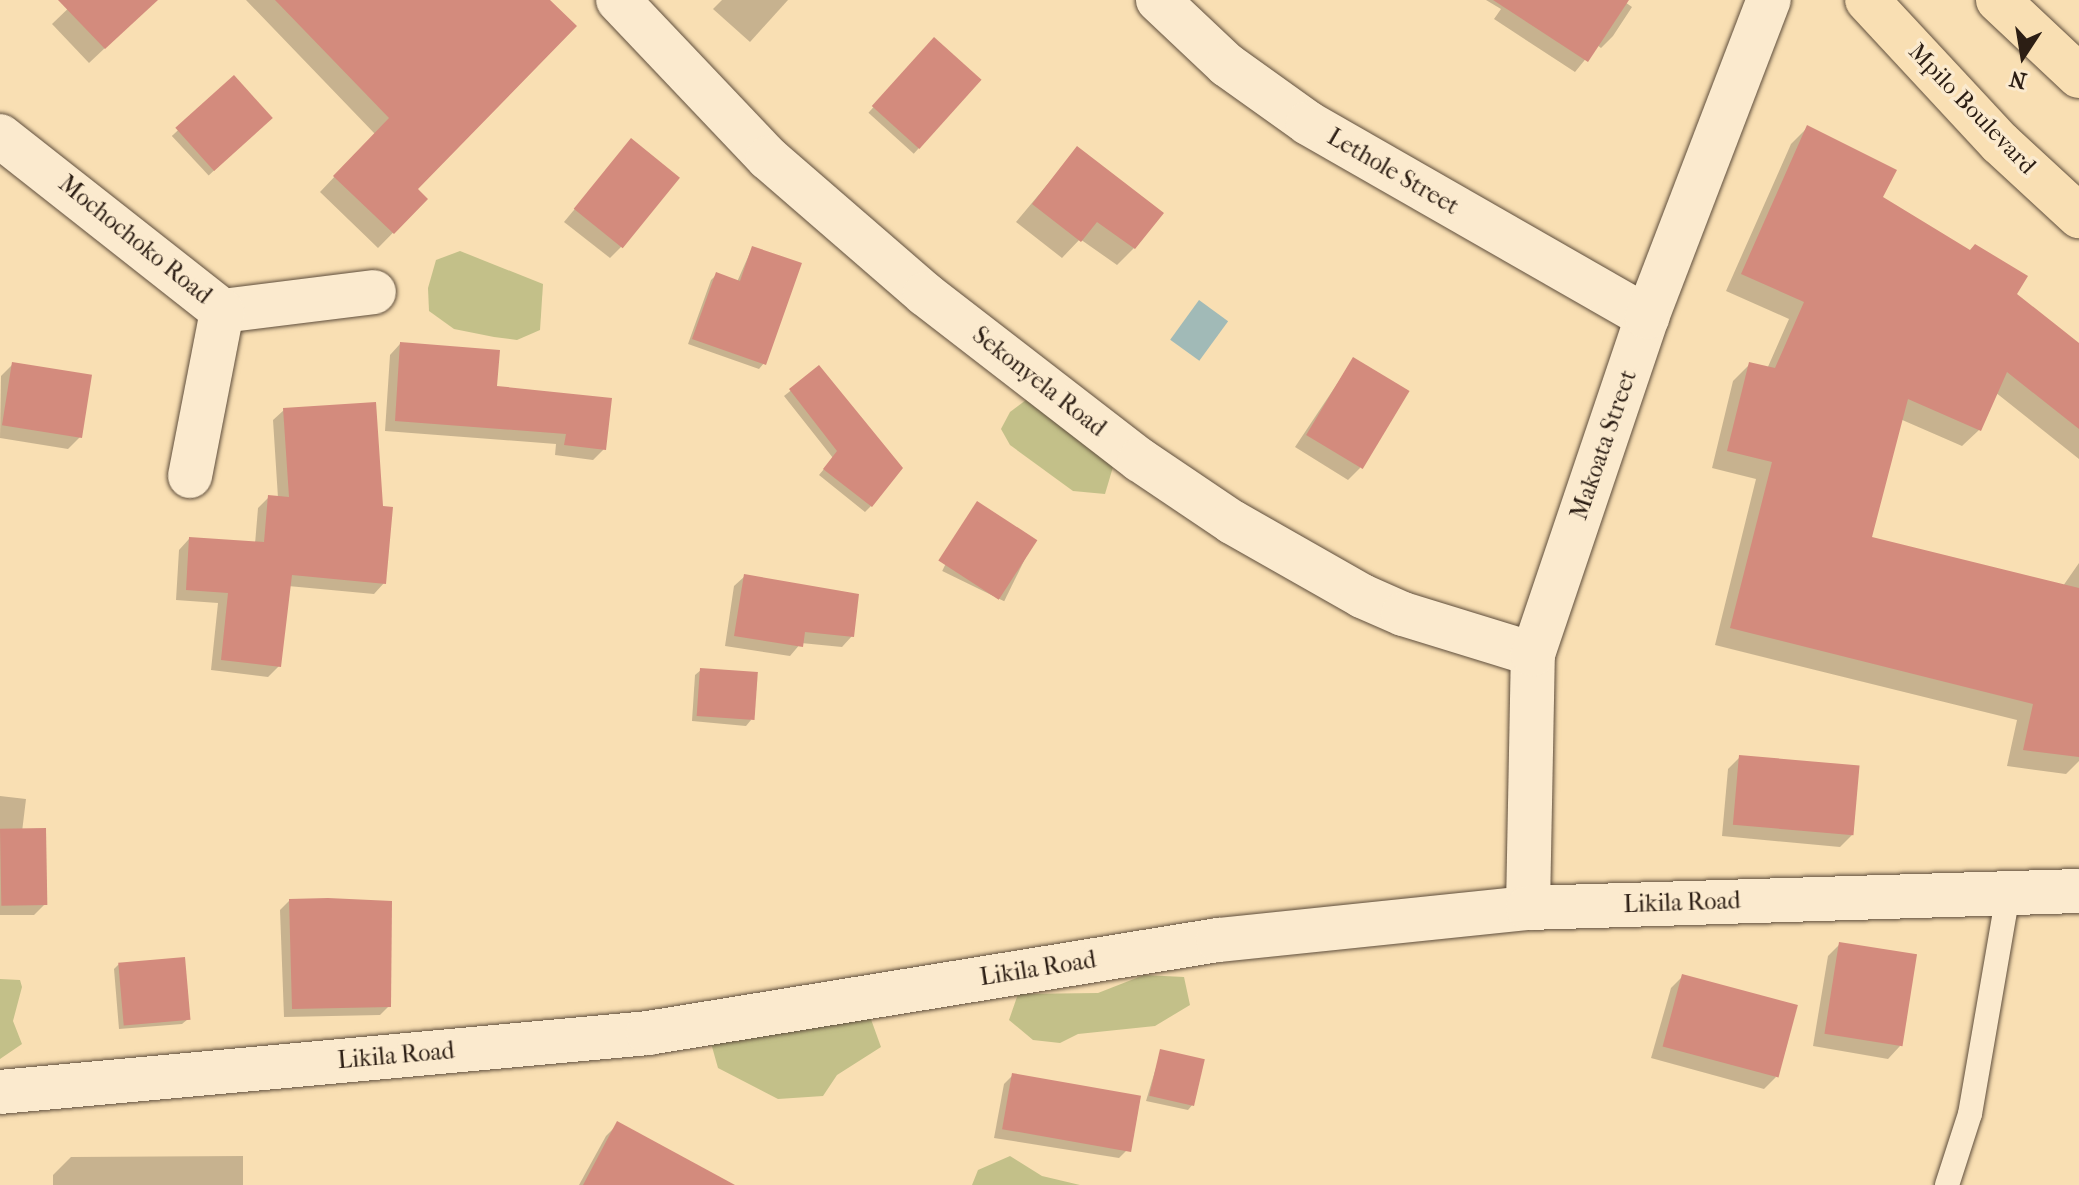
<!DOCTYPE html>
<style>
body{margin:0}
#map{position:relative;width:2079px;height:1185px;overflow:hidden;background:#f9dfb3;font-family:"IM FELL French Canon",serif}
div>[style]{position:absolute}
[style*='--x']{left:calc(var(--x)*1px);top:calc(var(--y)*1px);width:calc(var(--w)*1px);rotate:calc(var(--a)*1deg)}
.green>*{inset:0;background:#c3c089}
.water>*{inset:0;background:#a1bab7;transform-origin:0 0}
.shadow>*{inset:0;background:#0003;transform-origin:0 0}
.building>*{inset:0;background:#d38b7d;transform-origin:0 0}
.roads{filter:drop-shadow(0 0 2px #5f4e3c) drop-shadow(0 0 2px #5f4e3c)}
.lane>*{height:24px;margin:-12px;padding:0 12px;transform-origin:12px;border-radius:12px;background:#fbeace}
.street>*{height:44px;margin:-22px;padding:0 22px;transform-origin:22px;border-radius:22px;background:#fbeace}
.highway>*{height:44px;margin:-22px;padding:0 22px;transform-origin:22px;border-radius:22px;background:#f9dfb3}
span{translate:-50% -50%;white-space:nowrap;text-align:center;line-height:1.15;-webkit-text-stroke:7px #fbeace;paint-order:stroke}
.street-label{font-size:24px;color:#2c1e14}
.north{position:absolute;left:1983px;top:16px;width:80px;height:80px;-webkit-text-stroke:6px #fbeace;paint-order:stroke;rotate:192deg;font-size:22px;font-weight:700;line-height:32px;text-align:center;color:#2c1e14}
.north::after{content:'';display:block;margin:auto;width:28px;height:36px;background:#2c1e14;clip-path:polygon(50% 0,100% 100%,50% 72%,0 100%)}
</style>
<div id="map">
<div class="green">
<i style="clip-path:polygon(460px 251px,543px 284px,540px 330px,517px 340px,494px 337px,454px 329px,429px 311px,428px 288px,436px 260px)"></i>
<i style="clip-path:polygon(1026px 400px,1050px 404px,1096px 438px,1113px 467px,1105px 494px,1073px 491px,1010px 445px,1001px 429px,1010px 412px)"></i>
<i style="clip-path:polygon(1144px 975px,1184px 977px,1190px 1005px,1155px 1026px,1078px 1034px,1060px 1043px,1033px 1040px,1009px 1020px,1018px 994px,1098px 993px)"></i>
<i style="clip-path:polygon(0 979px,20px 980px,22px 987px,13px 1021px,22px 1044px,0 1059px)"></i>
<i style="clip-path:polygon(868px 1011px,881px 1047px,837px 1075px,823px 1096px,778px 1099px,718px 1068px,709px 1036px)"></i>
<i style="clip-path:polygon(1010px 1156px,1042px 1176px,1080px 1185px,972px 1185px,978px 1170px)"></i>
</div>
<div class="water">
<i style="left:1199px;top:300px;width:36px;height:49px;rotate:36deg"></i>
</div>
<div class="shadow">
<i style="clip-path:polygon(77px 0,156px 0,89px 63px,52px 24px)"></i>
<i style="clip-path:polygon(246px 0,547px 0,415px 189px,426px 199px,378px 248px,320px 192px,375px 134px)"></i>
<i style="clip-path:polygon(722px 0,788px 0,750px 42px,713px 9px)"></i>
<i style="clip-path:polygon(1486px 0,1622px 0,1632px 7px,1613px 36px,1601px 48px,1597px 45px,1575px 72px,1494px 19px,1501px 9px)"></i>
<i style="left:934px;top:40px;width:61px;height:98px;rotate:42deg"></i>
<i style="left:234px;top:78px;width:54px;height:85px;rotate:47deg"></i>
<i style="clip-path:polygon(1808px 127px,1881px 198px,2079px 346px,2079px 459px,1995px 392px,1979px 430px,1962px 446px,1900px 419px,1870px 538px,2063px 586px,2079px 563px,2079px 761px,2066px 774px,2007px 766px,2017px 720px,1715px 645px,1756px 479px,1712px 468px,1733px 381px,1750px 364px,1767px 369px,1789px 319px,1726px 291px,1791px 144px)"></i>
<i style="clip-path:polygon(631px 141px,622px 246px,610px 258px,564px 222px)"></i>
<i style="clip-path:polygon(1077px 149px,1134px 248px,1117px 265px,1080px 239px,1062px 258px,1016px 222px)"></i>
<i style="clip-path:polygon(752px 248px,764px 363px,759px 369px,688px 344px,711px 280px,717px 274px,737px 282px)"></i>
<i style="clip-path:polygon(400px 344px,495px 387px,604px 449px,593px 460px,555px 455px,556px 444px,385px 431px,390px 355px)"></i>
<i style="clip-path:polygon(1353px 360px,1360px 468px,1348px 480px,1295px 447px)"></i>
<i style="clip-path:polygon(13px 364px,80px 437px,68px 449px,0 438px,1px 376px)"></i>
<i style="clip-path:polygon(819px 368px,871px 506px,865px 512px,819px 475px,833px 458px,784px 396px)"></i>
<i style="clip-path:polygon(284px 410px,384px 583px,374px 594px,288px 586px,279px 666px,268px 677px,211px 670px,218px 603px,176px 600px,179px 550px,189px 539px,255px 544px,258px 508px,269px 497px,278px 498px,273px 420px)"></i>
<i style="left:972px;top:510px;width:69px;height:68px;rotate:26deg"></i>
<i style="clip-path:polygon(745px 576px,852px 636px,842px 647px,801px 643px,790px 656px,725px 646px,734px 586px)"></i>
<i style="clip-path:polygon(701px 670px,751px 720px,746px 726px,692px 721px,695px 675px)"></i>
<i style="clip-path:polygon(1740px 757px,1852px 835px,1840px 847px,1722px 836px,1728px 769px)"></i>
<i style="clip-path:polygon(0 796px,26px 799px,22px 832px,45px 904px,34px 915px,0 915px)"></i>
<i style="clip-path:polygon(289px 901px,389px 1006px,380px 1015px,284px 1017px,280px 910px)"></i>
<i style="clip-path:polygon(1840px 944px,1900px 1046px,1888px 1059px,1813px 1046px,1828px 956px)"></i>
<i style="clip-path:polygon(119px 964px,188px 1019px,182px 1024px,119px 1029px,114px 969px)"></i>
<i style="clip-path:polygon(1683px 976px,1776px 1077px,1764px 1089px,1651px 1058px,1671px 988px)"></i>
<i style="clip-path:polygon(1161px 1051px,1193px 1104px,1188px 1110px,1146px 1101px)"></i>
<i style="clip-path:polygon(1013px 1075px,1128px 1149px,1119px 1158px,994px 1138px,1004px 1084px)"></i>
<i style="clip-path:polygon(618px 1124px,646px 1185px,579px 1185px,606px 1136px)"></i>
<i style="clip-path:polygon(243px 1156px,243px 1185px,53px 1185px,53px 1175px,71px 1157px)"></i>
</div>
<div class="building">
<i style="clip-path:polygon(58px 0,158px 0,105px 49px)"></i>
<i style="clip-path:polygon(275px 0,550px 0,577px 26px,418px 189px,428px 199px,394px 234px,333px 176px,389px 118px)"></i>
<i style="clip-path:polygon(1493px 0,1629px 0,1588px 62px)"></i>
<i style="left:934px;top:37px;width:64px;height:93px;rotate:42deg"></i>
<i style="left:234px;top:75px;width:58px;height:79px;rotate:48deg"></i>
<i style="clip-path:polygon(1807px 125px,1897px 170px,1883px 197px,1970px 250px,1975px 244px,2028px 276px,2017px 294px,2079px 343px,2079px 429px,2007px 372px,1981px 431px,1908px 399px,1872px 537px,2079px 588px,2079px 757px,2023px 750px,2033px 704px,1730px 628px,1772px 462px,1727px 451px,1749px 362px,1775px 368px,1804px 302px,1741px 274px)"></i>
<i style="left:631px;top:138px;width:63px;height:91px;rotate:39deg"></i>
<i style="clip-path:polygon(1077px 146px,1164px 213px,1135px 249px,1097px 222px,1081px 242px,1032px 204px)"></i>
<i style="clip-path:polygon(752px 246px,802px 263px,766px 365px,692px 339px,716px 272px,740px 281px)"></i>
<i style="clip-path:polygon(400px 342px,500px 350px,497px 386px,612px 398px,606px 450px,564px 445px,566px 434px,395px 421px)"></i>
<i style="left:1353px;top:357px;width:66px;height:91px;rotate:31deg"></i>
<i style="left:12px;top:362px;width:81px;height:64px;rotate:9deg"></i>
<i style="clip-path:polygon(819px 365px,903px 468px,872px 507px,823px 469px,837px 451px,789px 389px)"></i>
<i style="clip-path:polygon(376px 402px,383px 506px,393px 507px,386px 584px,292px 575px,281px 667px,221px 660px,228px 593px,186px 590px,189px 537px,264px 542px,268px 495px,289px 497px,283px 408px)"></i>
<i style="left:977px;top:501px;width:72px;height:71px;rotate:33deg"></i>
<i style="clip-path:polygon(744px 574px,859px 594px,854px 637px,805px 632px,803px 647px,734px 636px)"></i>
<i style="left:700px;top:668px;width:58px;height:48px;rotate:4deg"></i>
<i style="left:1739px;top:755px;width:121px;height:70px;rotate:5deg"></i>
<i style="left:46px;top:828px;width:77px;height:46px;rotate:89deg"></i>
<i style="clip-path:polygon(328px 898px,392px 901px,391px 1007px,292px 1009px,289px 899px)"></i>
<i style="left:1839px;top:942px;width:79px;height:93px;rotate:9deg"></i>
<i style="left:185px;top:957px;width:63px;height:67px;rotate:85deg"></i>
<i style="left:1682px;top:974px;width:120px;height:75px;rotate:15deg"></i>
<i style="left:1160px;top:1049px;width:46px;height:48px;rotate:13deg"></i>
<i style="left:1012px;top:1073px;width:131px;height:57px;rotate:10deg"></i>
<i style="clip-path:polygon(617px 1121px,735px 1185px,583px 1185px)"></i>
</div>
<div class="roads">
<div class="lane">
<i style="--x:1947;--y:1185;--w:75;--a:-72.1"></i>
<i style="--x:1970;--y:1114;--w:224;--a:-80.2"></i>
</div>
<div class="street">
<i style="--x:618;--y:0;--w:218;--a:46.5"></i>
<i style="--x:768;--y:158;--w:208;--a:40.9"></i>
<i style="--x:925;--y:294;--w:272;--a:37.7"></i>
<i style="--x:1140;--y:460;--w:111;--a:34"></i>
<i style="--x:1232;--y:522;--w:150;--a:29.6"></i>
<i style="--x:1362;--y:596;--w:45;--a:23.7"></i>
<i style="--x:1403;--y:614;--w:136;--a:17.1"></i>
<i style="--x:1158;--y:0;--w:95;--a:43.3"></i>
<i style="--x:1227;--y:65;--w:100;--a:35.6"></i>
<i style="--x:1308;--y:123;--w:391;--a:29.8"></i>
<i style="--x:0;--y:136;--w:283;--a:38.2"></i>
<i style="--x:222;--y:311;--w:153;--a:-7.1"></i>
<i style="--x:190;--y:476;--w:168;--a:-79"></i>
<i style="--x:1528;--y:908;--w:254;--a:-88.9"></i>
<i style="--x:1533;--y:654;--w:356;--a:-71.3"></i>
<i style="--x:1647;--y:317;--w:340;--a:-69"></i>
<i style="--x:0;--y:1092;--w:651;--a:-5.2"></i>
<i style="--x:648;--y:1033;--w:578;--a:-9.27"></i>
<i style="--x:1218;--y:940;--w:312;--a:-5.9"></i>
<i style="--x:1528;--y:908;--w:551;--a:-1.77"></i>
</div>
<div class="highway">
<i style="--x:1867;--y:0;--w:195;--a:47.1"></i>
<i style="--x:2000;--y:143;--w:108;--a:42.7"></i>
<i style="--x:1998;--y:0;--w:111;--a:43.2"></i>
</div>
</div>
<div class="street-label">
<span style="left:1972px;top:109px;rotate:46deg">Mpilo Boulevard</span>
<span style="left:1393px;top:172px;rotate:30deg">Lethole Street</span>
<span style="left:135px;top:240px;rotate:39deg">Mochochoko Road</span>
<span style="left:1039px;top:382px;rotate:38deg">Sekonyela Road</span>
<span style="left:1604px;top:445px;rotate:-71deg">Makoata Street</span>
<span style="left:1682px;top:903px;rotate:-2deg">Likila Road</span>
<span style="left:1038px;top:969px;rotate:-9deg">Likila Road</span>
<span style="left:396px;top:1056px;rotate:-5deg">Likila Road</span>
</div>
<div class="north">N</div>
</div>
